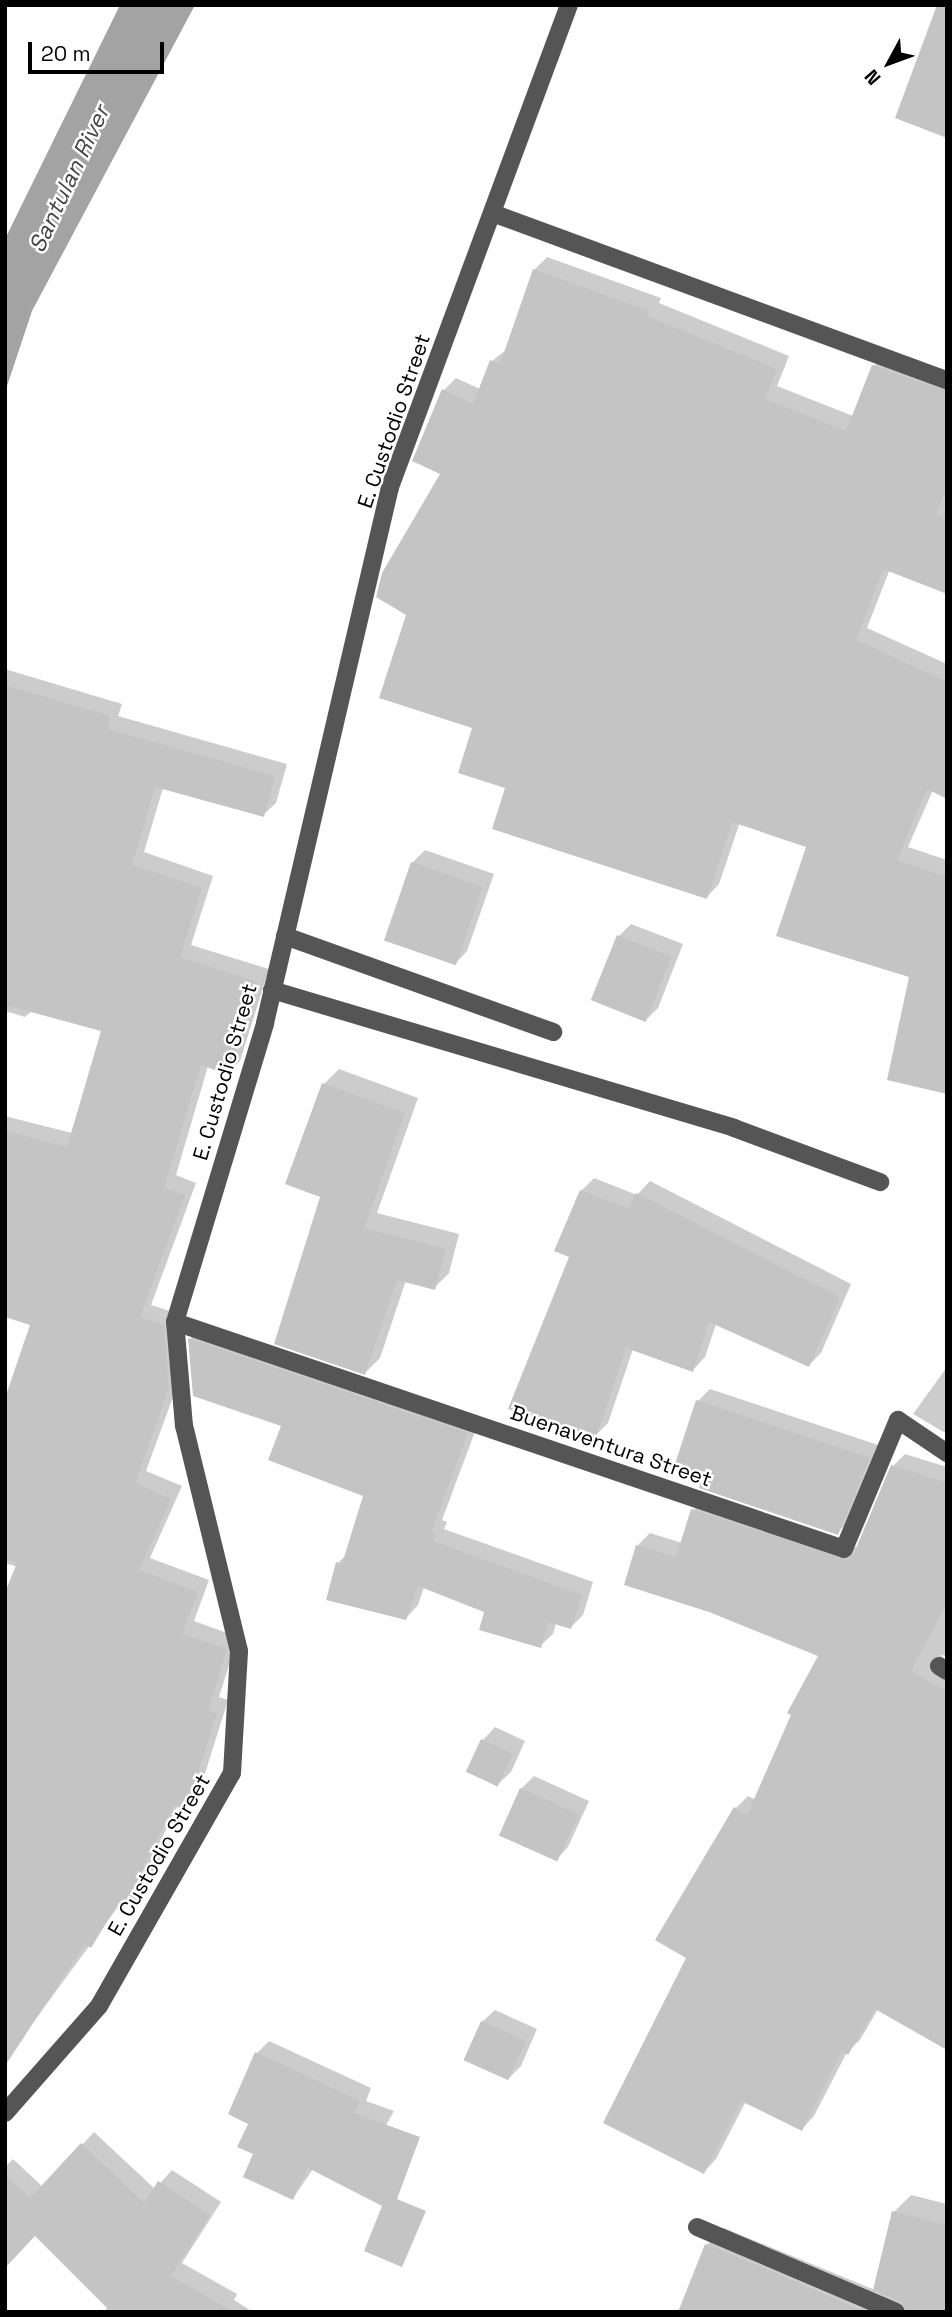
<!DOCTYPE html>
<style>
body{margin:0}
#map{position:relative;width:952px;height:2317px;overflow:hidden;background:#fff;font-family:"Space Grotesk",sans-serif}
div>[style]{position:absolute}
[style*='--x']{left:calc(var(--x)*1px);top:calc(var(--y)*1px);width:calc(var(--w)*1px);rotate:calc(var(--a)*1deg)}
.water>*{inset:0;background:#a3a3a3}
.shadow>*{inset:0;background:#0003}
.building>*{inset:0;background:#c4c4c4;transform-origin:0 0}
.minor>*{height:18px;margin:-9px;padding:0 9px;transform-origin:9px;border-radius:9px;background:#555}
span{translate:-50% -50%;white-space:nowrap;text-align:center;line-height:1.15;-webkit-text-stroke:5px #fff;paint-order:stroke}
.street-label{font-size:21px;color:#000}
.water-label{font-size:23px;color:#444;font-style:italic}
.frame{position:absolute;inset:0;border:7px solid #000;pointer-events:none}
.north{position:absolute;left:854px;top:28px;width:70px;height:70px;-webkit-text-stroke:5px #fff;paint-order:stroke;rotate:229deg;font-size:19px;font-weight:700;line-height:28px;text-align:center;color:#000}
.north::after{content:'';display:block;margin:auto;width:24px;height:32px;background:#000;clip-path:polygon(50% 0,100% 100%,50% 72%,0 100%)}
.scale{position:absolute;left:28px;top:42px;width:136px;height:32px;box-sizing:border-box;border:4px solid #000;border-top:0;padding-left:9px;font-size:21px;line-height:24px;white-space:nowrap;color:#000;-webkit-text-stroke:5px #fff;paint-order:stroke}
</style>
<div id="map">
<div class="water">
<i style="clip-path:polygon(120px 5px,195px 5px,32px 311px,5px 392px,5px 239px)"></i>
</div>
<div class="shadow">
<i style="clip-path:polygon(547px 257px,661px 298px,659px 303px,789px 356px,777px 386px,853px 416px,874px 366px,886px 353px,947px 375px,947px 592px,890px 569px,867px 628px,947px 664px,947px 797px,933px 790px,908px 847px,947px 860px,947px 1092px,911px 976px,808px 846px,740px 822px,719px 884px,707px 897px,507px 787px,408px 614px,442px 473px,444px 390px,456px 378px,480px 389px,492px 361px,506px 350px,534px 270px)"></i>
<i style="clip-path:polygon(5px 669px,122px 704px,118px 716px,287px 764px,276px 803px,263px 815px,163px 788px,144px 852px,213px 876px,191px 945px,269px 969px,240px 1061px,227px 1073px,208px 1066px,176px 1175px,196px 1183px,151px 1305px,176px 1313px,181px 1375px,146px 1471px,182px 1486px,150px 1558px,209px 1580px,194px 1621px,238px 1637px,219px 1697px,228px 1700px,198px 1796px,186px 1809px,178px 1805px,155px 1852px,165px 1858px,145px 1893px,133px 1906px,123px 1900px,21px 2039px,17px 1567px,5px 1563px,5px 1404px,33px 1324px,5px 1315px,5px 1116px,72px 1133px,103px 1030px,32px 1011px,25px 1017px,5px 1011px)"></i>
<i style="clip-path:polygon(425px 850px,494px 874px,467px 951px,455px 964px,412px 863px)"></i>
<i style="clip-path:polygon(631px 924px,683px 944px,658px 1008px,646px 1020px,619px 936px)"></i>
<i style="clip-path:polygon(339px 1069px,418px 1098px,377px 1213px,459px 1234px,449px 1273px,434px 1288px,406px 1280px,380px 1358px,365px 1373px,324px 1084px)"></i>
<i style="clip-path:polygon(594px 1178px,637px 1195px,650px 1181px,851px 1284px,821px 1353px,809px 1365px,716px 1324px,705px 1357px,693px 1370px,633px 1349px,608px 1423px,596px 1435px,571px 1256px,581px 1191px)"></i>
<i style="clip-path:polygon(202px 1327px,479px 1421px,442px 1520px,447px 1522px,444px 1529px,593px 1582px,583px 1615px,571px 1627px,556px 1623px,553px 1634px,540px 1646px,486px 1611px,424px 1587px,418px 1605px,406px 1618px,338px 1563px,347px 1554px,366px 1495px,190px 1339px)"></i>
<i style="clip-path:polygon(947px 1367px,947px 1434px,913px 1414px)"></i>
<i style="clip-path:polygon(710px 1389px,881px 1446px,850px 1520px,837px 1533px,704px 1479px,698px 1401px)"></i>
<i style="clip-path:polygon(905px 1454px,947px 1467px,947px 1656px,941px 1655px,947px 1663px,947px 2048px,878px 2009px,860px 2040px,847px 2052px,814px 2116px,802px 2129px,746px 2101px,716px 2159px,704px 2172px,688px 1958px,658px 1939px,736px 1808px,748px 1796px,756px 1800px,820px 1655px,710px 1610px,626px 1584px,638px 1545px,650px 1533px,682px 1543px,693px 1510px,705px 1498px,858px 1548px,893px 1466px)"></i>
<i style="clip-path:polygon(495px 1727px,525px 1741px,511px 1772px,498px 1784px,469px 1771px,483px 1740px)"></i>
<i style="clip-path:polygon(534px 1776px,589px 1801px,568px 1847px,556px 1860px,521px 1789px)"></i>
<i style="clip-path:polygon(495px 2010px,537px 2029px,521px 2066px,508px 2079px,482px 2022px)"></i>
<i style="clip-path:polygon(269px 2041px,371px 2088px,366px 2101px,394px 2111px,359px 2174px,313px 2169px,293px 2198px,256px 2153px,250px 2123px,257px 2053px)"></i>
<i style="clip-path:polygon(94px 2132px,155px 2189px,172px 2170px,221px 2202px,182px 2263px,237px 2294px,234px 2300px,253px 2312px,105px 2312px,108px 2306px,36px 2234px,5px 2243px,5px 2167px,13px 2159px,43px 2187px)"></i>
<i style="clip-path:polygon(911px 2195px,947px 2204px,947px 2312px,680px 2312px,707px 2245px,724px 2228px,875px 2290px,894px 2212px)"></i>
</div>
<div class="building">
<i style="clip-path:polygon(937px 5px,947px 5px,947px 138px,895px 118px)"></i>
<i style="clip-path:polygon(533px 269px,649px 311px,647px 316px,777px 369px,765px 399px,846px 431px,872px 365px,947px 391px,947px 487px,936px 514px,947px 519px,947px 594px,883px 569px,856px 640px,947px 682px,947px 799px,927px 789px,897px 860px,947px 877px,947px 1094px,887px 1080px,909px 977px,776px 936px,806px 847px,732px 822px,707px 899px,492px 829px,505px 788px,458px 773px,472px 728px,379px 698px,406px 615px,376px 597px,382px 573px,440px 474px,412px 461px,442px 389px,473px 404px,490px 360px,500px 364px)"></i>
<i style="clip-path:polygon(5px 685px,110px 716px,107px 729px,275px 776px,264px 817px,155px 787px,132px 865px,202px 888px,180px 957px,258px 982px,228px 1075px,201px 1065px,164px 1188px,185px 1195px,140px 1317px,164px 1325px,169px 1388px,135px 1483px,171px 1499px,139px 1570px,198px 1592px,182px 1634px,227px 1649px,208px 1710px,217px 1713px,186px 1811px,174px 1805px,144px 1865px,154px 1871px,133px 1908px,120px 1900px,91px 1948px,85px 1944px,5px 2066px,5px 1592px,17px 1563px,5px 1559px,5px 1398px,30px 1325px,5px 1317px,5px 1131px,67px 1147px,101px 1031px,5px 1005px)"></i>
<i style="left:411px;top:862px;width:76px;height:83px;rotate:19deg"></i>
<i style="left:617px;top:935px;width:59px;height:70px;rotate:22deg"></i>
<i style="clip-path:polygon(322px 1083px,405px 1113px,364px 1228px,446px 1249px,435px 1290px,397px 1280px,365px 1375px,274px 1344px,320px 1197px,285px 1184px)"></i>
<i style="clip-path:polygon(580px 1190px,629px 1209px,636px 1193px,840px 1297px,809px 1367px,709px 1322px,693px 1372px,626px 1348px,596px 1437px,508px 1409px,569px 1257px,554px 1251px)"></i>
<i style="clip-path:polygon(188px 1338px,468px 1433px,431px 1533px,436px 1534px,433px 1541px,582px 1595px,571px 1629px,548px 1622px,541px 1648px,479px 1630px,484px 1612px,418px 1586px,406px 1620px,326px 1600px,336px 1562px,342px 1564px,363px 1496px,268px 1460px,281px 1426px,193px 1396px)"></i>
<i style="clip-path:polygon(696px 1400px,870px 1458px,838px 1535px,699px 1488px,701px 1480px,673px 1470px)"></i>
<i style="clip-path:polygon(891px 1465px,947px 1483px,947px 1603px,911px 1671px,947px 1691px,947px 2050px,875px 2009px,848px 2055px,842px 2051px,802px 2131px,741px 2101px,704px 2174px,603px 2123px,686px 1958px,655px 1940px,734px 1807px,747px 1815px,791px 1715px,787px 1713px,818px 1656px,709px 1612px,624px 1585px,636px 1545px,676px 1557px,691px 1509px,847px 1560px,854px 1553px)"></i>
<i style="left:481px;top:1739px;width:35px;height:36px;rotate:25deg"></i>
<i style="left:520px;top:1788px;width:64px;height:52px;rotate:24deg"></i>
<i style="left:481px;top:2021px;width:49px;height:43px;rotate:24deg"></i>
<i style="clip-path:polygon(255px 2052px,360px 2101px,354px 2113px,420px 2137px,397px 2199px,426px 2211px,402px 2267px,364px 2251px,382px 2206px,308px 2168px,293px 2200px,243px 2177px,253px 2154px,237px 2147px,248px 2124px,228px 2114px)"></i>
<i style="clip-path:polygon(81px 2143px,144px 2203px,158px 2181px,210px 2215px,171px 2276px,234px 2312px,111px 2312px,35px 2236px,5px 2268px,5px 2175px,30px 2198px)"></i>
<i style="clip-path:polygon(892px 2211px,947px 2225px,947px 2312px,907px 2312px,901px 2302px,873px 2290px)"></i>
<i style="clip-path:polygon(705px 2244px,778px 2274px,866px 2312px,678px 2312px)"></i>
</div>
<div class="minor">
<i style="--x:495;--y:214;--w:482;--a:20.2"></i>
<i style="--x:285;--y:936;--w:285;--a:19.7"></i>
<i style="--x:272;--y:990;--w:482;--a:16.6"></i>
<i style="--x:734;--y:1128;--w:156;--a:20.3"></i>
<i style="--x:175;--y:1322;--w:706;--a:18.74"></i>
<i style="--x:844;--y:1549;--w:140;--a:-67.3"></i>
<i style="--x:898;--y:1420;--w:59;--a:34"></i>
<i style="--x:939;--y:1666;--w:9;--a:32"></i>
<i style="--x:5;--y:2113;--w:142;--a:-48.7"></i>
<i style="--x:99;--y:2006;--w:268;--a:-60.3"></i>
<i style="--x:232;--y:1773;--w:122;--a:-86.7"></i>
<i style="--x:239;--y:1651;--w:232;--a:-103.7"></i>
<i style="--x:184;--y:1426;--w:104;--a:-94.9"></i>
<i style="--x:175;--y:1322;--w:312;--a:-73.2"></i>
<i style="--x:265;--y:1023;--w:550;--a:-76.87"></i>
<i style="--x:390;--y:487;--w:514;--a:-69.63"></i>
<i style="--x:697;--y:2227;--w:216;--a:23.1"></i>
</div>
<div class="street-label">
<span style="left:394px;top:421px;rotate:-71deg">E. Custodio Street</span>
<span style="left:225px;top:1072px;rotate:-74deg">E. Custodio Street</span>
<span style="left:611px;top:1446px;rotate:19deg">Buenaventura Street</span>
<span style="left:159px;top:1855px;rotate:-60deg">E. Custodio Street</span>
</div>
<div class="water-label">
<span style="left:69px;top:179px;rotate:-65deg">Santulan River</span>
</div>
<div class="frame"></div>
<div class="north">N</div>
<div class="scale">20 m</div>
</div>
